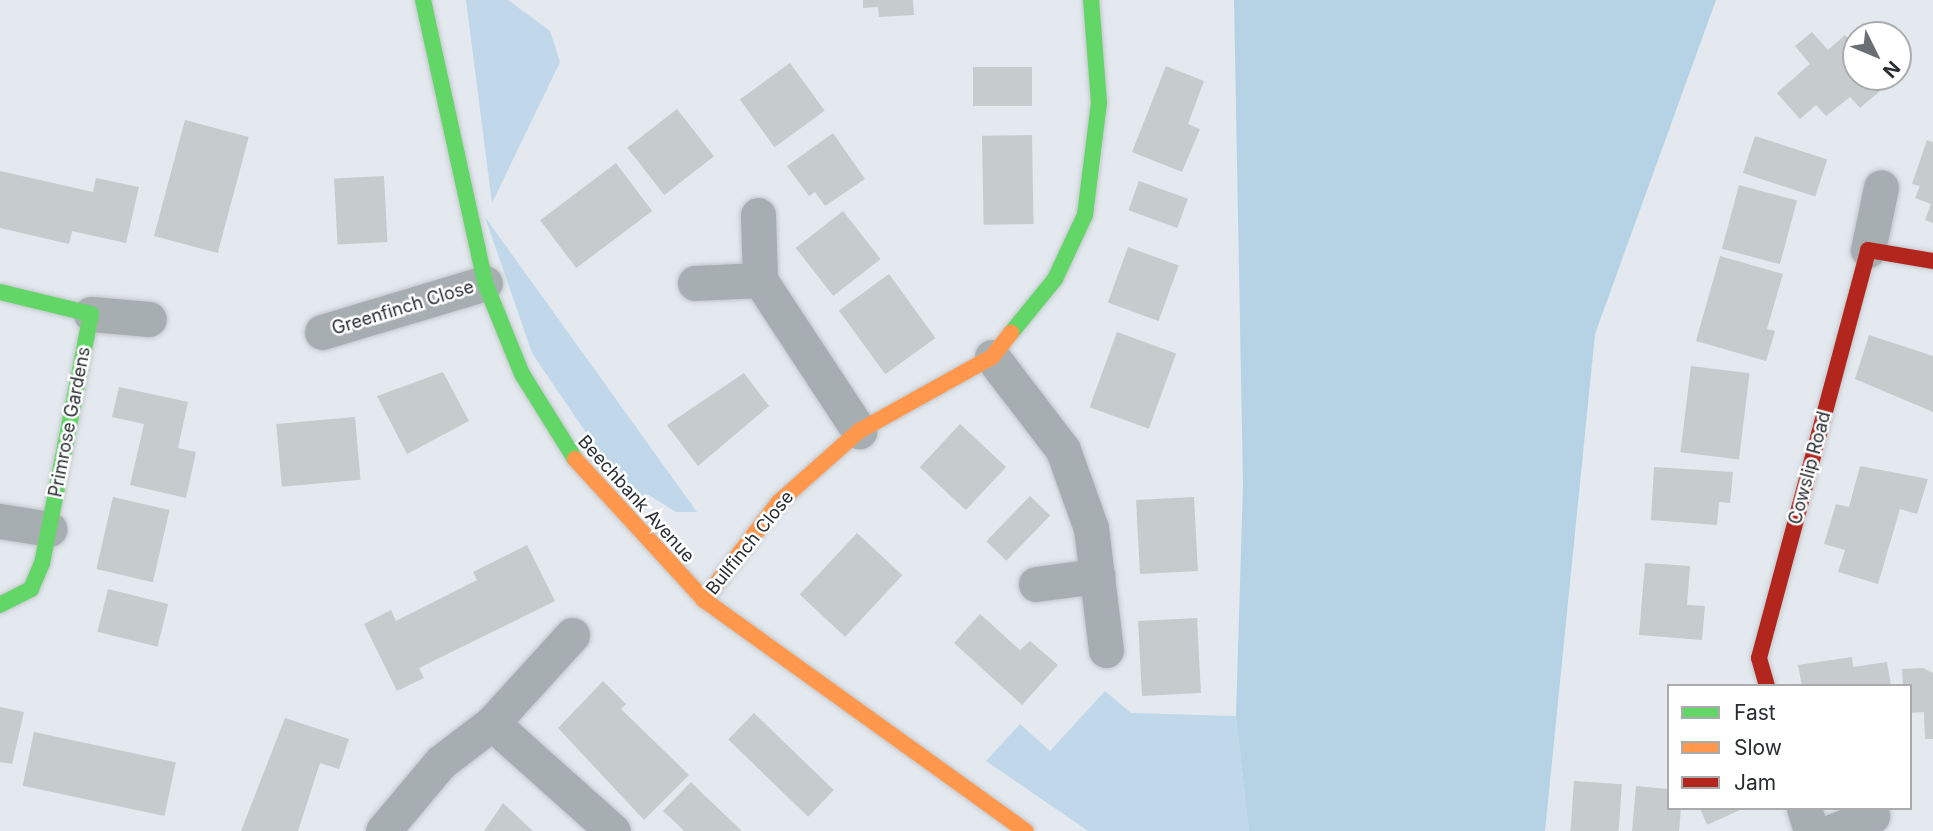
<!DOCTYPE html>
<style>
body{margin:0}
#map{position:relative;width:1933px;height:831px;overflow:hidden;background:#e3e9ee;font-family:Inter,sans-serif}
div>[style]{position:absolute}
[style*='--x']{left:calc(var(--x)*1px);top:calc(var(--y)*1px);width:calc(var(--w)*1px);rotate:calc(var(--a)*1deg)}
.green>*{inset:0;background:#c0d8ea}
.forest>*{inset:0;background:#b6d2e5}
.building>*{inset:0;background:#c6cbce;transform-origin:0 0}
.roads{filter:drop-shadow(0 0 2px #c2c7cb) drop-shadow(0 0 2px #c2c7cb)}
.street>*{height:35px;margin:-17.5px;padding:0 17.5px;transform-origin:17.5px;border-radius:17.5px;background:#a7aeb2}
.fast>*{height:16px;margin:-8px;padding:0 8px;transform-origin:8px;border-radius:8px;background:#63d668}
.slow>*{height:16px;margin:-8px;padding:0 8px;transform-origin:8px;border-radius:8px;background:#ff974d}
.jam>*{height:16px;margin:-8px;padding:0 8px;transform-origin:8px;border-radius:8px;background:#b3261e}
span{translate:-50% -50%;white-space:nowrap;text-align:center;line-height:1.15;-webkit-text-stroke:5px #fff;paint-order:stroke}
.street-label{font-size:18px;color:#282d30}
.legend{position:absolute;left:1667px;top:684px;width:245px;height:126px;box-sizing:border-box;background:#fff;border:2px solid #a9abac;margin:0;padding:9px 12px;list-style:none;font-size:21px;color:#282d30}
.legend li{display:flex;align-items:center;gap:14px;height:35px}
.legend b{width:35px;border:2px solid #a9abac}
.north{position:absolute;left:1842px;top:21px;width:70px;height:70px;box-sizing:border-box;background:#fff;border:2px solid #a9abac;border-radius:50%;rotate:133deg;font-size:19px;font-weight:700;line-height:28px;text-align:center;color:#282d30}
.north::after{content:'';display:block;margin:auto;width:24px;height:32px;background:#696f72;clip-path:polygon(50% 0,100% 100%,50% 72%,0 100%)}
</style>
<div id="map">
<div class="green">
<i style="clip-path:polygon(466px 0,508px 0,550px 31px,560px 62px,492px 203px)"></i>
<i style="clip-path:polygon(485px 217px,697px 512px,676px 512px,647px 494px,641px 502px,610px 468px,532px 353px)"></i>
<i style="clip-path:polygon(1105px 691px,1131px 713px,1236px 716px,1249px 831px,1088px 831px,986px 761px,1020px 724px,1050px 751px)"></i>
</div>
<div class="forest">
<i style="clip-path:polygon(1234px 0,1716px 0,1595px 334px,1545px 831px,1249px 831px,1236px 716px,1243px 485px)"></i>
</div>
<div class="building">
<i style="clip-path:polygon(863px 0,913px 0,914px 15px,879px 17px,878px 7px,863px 8px)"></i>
<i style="clip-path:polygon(1812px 32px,1828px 50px,1845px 35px,1856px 48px,1856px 77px,1881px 77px,1887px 85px,1860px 108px,1850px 97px,1826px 116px,1816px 105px,1800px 119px,1777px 93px,1810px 64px,1795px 46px)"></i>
<i style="left:790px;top:63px;width:59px;height:62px;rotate:54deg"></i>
<i style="clip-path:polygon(1166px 66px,1204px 81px,1188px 124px,1200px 129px,1182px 172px,1132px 152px)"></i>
<i style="left:973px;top:67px;width:59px;height:39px"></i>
<i style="left:677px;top:109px;width:60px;height:63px;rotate:52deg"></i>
<i style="left:185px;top:120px;width:66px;height:120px;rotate:15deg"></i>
<i style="clip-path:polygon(833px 133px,865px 179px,825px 206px,815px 192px,809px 196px,787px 166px)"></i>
<i style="left:1032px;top:135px;width:89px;height:50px;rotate:89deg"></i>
<i style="left:1755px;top:136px;width:76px;height:39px;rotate:18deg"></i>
<i style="clip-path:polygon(1927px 140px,1933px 142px,1933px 223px,1925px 220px,1931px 204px,1915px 198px,1920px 186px,1912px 184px)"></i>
<i style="left:616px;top:163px;width:60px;height:95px;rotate:53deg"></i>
<i style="clip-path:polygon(0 171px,93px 192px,96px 178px,139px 187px,126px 243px,72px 231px,69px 244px,0 228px)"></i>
<i style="left:384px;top:176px;width:66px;height:50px;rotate:87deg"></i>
<i style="left:1139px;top:181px;width:52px;height:31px;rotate:20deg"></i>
<i style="left:1739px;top:185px;width:60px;height:66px;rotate:15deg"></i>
<i style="left:843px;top:211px;width:61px;height:60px;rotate:52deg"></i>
<i style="left:1128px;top:247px;width:54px;height:59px;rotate:20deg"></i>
<i style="clip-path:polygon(1720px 256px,1783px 274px,1767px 329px,1775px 331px,1766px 361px,1696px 341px)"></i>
<i style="left:889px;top:274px;width:79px;height:62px;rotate:54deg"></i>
<i style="left:1117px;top:332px;width:63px;height:80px;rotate:20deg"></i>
<i style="clip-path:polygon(1869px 335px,1933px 356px,1933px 412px,1855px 379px)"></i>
<i style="left:1691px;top:366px;width:59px;height:87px;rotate:7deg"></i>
<i style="clip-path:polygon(443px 372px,469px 421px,407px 454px,377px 396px)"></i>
<i style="clip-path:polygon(744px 373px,769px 406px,698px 466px,667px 425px)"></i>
<i style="clip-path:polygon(119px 387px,188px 402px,178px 448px,196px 452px,186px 498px,130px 485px,144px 424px,112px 417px)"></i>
<i style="left:355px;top:417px;width:63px;height:79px;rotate:85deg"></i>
<i style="left:960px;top:424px;width:63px;height:59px;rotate:43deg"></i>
<i style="clip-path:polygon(1860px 466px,1928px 479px,1917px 514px,1900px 509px,1878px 584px,1838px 572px,1845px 550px,1824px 544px,1836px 504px,1849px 507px)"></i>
<i style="clip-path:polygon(1654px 467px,1733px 472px,1730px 503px,1719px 502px,1717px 525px,1651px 520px)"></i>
<i style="left:1030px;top:496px;width:28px;height:63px;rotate:44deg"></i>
<i style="left:113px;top:497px;width:58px;height:74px;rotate:13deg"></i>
<i style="left:1194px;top:497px;width:74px;height:58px;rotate:87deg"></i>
<i style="left:857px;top:533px;width:62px;height:84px;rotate:43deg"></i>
<i style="clip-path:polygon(527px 545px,555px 601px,419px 668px,424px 678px,397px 691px,364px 624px,391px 610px,396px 621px,477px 580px,473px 572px)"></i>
<i style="clip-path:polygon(1645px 563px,1690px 566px,1687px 605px,1705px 606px,1702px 640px,1639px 635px)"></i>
<i style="left:108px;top:589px;width:62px;height:44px;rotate:14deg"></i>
<i style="clip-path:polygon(980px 614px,1020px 650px,1030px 641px,1058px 665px,1022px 705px,954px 643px)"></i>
<i style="left:1197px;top:618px;width:75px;height:59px;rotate:87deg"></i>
<i style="clip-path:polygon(1852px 657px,1853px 667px,1887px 662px,1891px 686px,1802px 686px,1798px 665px)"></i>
<i style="clip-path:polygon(1923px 668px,1933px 673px,1933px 739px,1925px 739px,1924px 712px,1910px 713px,1910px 686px,1903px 686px,1902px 669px)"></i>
<i style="clip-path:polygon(603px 681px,626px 704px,621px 709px,689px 775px,644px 820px,558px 728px)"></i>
<i style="clip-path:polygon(0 707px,24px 712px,12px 764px,0 762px)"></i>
<i style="left:754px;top:713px;width:111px;height:37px;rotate:44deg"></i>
<i style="clip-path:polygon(285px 718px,349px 739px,339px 769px,320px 763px,298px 831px,241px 831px)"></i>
<i style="left:34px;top:732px;width:145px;height:55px;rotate:12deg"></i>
<i style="left:1574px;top:781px;width:48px;height:50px;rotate:4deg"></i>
<i style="clip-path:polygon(691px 782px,704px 795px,742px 831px,684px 831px,677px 824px,663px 811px)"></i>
<i style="clip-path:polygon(1636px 786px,1669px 789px,1669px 808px,1681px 808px,1679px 831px,1632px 831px)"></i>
<i style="clip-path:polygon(503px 803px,533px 831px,484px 831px)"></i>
<i style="clip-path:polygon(1700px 808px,1739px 808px,1740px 810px,1707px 825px)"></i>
</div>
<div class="roads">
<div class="street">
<i style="--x:758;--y:215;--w:65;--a:88.2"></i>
<i style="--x:760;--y:280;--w:181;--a:56.7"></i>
<i style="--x:1868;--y:250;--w:64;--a:-78.3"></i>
<i style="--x:695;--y:283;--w:65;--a:-2.6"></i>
<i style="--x:91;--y:314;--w:58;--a:4.9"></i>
<i style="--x:322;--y:332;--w:170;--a:-16.7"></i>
<i style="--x:992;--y:357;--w:117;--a:52.6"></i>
<i style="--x:1063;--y:450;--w:83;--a:70.3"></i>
<i style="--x:1091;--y:528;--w:123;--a:83"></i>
<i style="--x:0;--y:521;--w:50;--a:9.3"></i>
<i style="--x:1036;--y:584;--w:62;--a:-7.5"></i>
<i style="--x:492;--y:723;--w:119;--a:-47.7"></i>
<i style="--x:1804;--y:808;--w:24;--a:73"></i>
<i style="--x:383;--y:831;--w:90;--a:-50"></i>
<i style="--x:441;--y:762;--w:64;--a:-37.4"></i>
<i style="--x:492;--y:723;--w:162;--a:41.8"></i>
<i style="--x:1833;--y:831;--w:42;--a:-21"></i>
</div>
<div class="fast">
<i style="--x:423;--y:0;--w:290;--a:77.6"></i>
<i style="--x:485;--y:283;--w:98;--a:67.9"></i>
<i style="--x:522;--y:374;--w:100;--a:58.1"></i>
<i style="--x:0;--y:292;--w:94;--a:13.6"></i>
<i style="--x:91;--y:314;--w:254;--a:101.1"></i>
<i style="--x:42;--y:563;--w:28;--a:113"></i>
<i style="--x:31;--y:589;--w:35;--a:153"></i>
<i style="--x:1011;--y:333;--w:70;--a:-50.8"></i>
<i style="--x:1055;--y:279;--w:71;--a:-64.9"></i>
<i style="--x:1085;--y:215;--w:113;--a:-82.9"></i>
<i style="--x:1099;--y:103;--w:103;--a:-94.4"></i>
</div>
<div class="slow">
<i style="--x:575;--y:459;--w:191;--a:47.5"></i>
<i style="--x:704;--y:600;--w:396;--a:35.7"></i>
<i style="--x:704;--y:600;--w:123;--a:-52.6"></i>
<i style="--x:779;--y:502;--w:107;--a:-41.6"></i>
<i style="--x:859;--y:431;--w:152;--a:-29.1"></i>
<i style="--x:992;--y:357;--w:31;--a:-52"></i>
</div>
<div class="jam">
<i style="--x:1767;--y:686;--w:29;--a:-106"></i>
<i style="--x:1759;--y:658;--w:422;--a:-75"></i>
<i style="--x:1868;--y:250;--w:66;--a:9.6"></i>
</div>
</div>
<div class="street-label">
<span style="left:403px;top:308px;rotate:-17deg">Greenfinch Close</span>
<span style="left:70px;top:422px;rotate:-79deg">Primrose Gardens</span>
<span style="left:1810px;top:468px;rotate:-75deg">Cowslip Road</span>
<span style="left:636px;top:499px;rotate:48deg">Beechbank Avenue</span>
<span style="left:750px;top:543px;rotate:-51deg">Bullfinch Close</span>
</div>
<ul class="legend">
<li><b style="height:9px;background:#63d668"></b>Fast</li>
<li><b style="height:9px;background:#ff974d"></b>Slow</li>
<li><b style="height:9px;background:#b3261e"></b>Jam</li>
</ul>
<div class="north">N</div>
</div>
